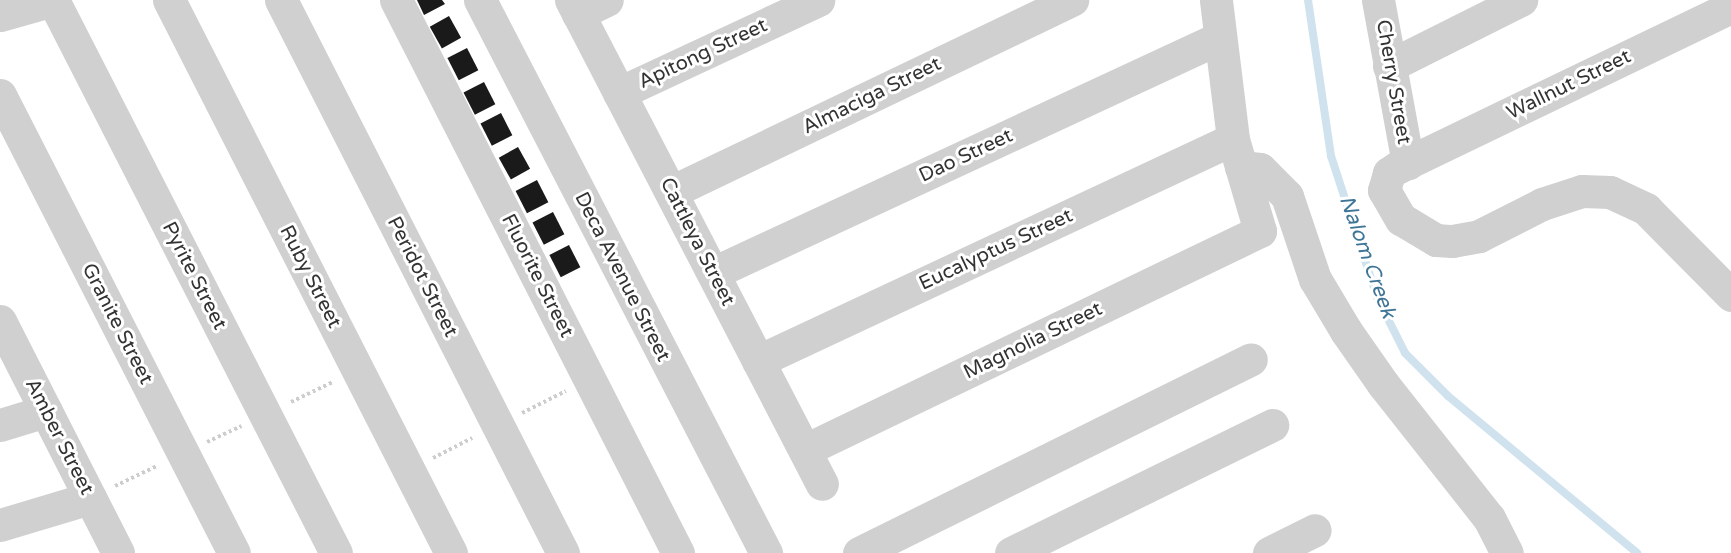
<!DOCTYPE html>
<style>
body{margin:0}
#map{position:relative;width:1731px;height:553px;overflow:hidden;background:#fff;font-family:"Varela Round",sans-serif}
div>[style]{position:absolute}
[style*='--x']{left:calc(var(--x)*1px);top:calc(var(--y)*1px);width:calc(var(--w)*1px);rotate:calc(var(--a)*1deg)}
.stream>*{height:8px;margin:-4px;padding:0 4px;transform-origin:4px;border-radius:4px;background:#cfe2ee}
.building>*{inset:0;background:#1a1a1a;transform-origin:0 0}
.path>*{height:4px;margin-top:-2px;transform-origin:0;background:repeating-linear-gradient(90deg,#cdcdcd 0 3px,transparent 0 6px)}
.minor>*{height:33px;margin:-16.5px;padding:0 16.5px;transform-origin:16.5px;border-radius:16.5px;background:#d0d0d0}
span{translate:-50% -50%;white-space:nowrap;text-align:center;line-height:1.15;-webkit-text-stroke:6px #fff;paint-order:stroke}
.street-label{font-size:20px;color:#333}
.water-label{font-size:21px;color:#3f7597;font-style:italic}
</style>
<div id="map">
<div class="stream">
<i style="--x:1308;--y:0;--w:158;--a:81.6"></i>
<i style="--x:1331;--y:156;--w:148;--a:71.9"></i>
<i style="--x:1377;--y:297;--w:63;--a:63.4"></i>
<i style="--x:1405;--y:353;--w:61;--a:45"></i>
<i style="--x:1448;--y:396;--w:246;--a:39.7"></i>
</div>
<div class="building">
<i style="clip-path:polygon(417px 0,442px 0,445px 4px,424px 15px)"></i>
<i style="left:449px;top:16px;width:25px;height:22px;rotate:61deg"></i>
<i style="left:467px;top:48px;width:25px;height:22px;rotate:63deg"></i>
<i style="left:484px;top:82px;width:25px;height:23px;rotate:63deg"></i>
<i style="left:501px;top:113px;width:25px;height:23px;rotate:63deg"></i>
<i style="left:518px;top:147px;width:25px;height:22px;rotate:61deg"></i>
<i style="left:537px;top:180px;width:25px;height:24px;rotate:63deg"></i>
<i style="left:553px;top:212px;width:25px;height:23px;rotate:63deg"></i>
<i style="left:569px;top:245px;width:25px;height:22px;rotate:63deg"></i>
</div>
<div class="path">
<i style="--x:291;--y:402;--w:47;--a:-25.5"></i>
<i style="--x:522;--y:413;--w:49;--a:-26.6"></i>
<i style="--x:207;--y:442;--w:38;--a:-25"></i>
<i style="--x:433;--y:458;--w:44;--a:-27.1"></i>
<i style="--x:115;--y:486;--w:47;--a:-25.5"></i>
</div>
<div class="minor">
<i style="--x:53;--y:0;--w:621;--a:62.9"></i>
<i style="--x:169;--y:0;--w:621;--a:62.98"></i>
<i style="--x:281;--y:0;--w:621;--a:62.98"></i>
<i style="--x:396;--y:0;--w:621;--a:62.98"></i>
<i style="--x:480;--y:0;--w:623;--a:62.65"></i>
<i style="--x:571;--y:0;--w:545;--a:62.59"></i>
<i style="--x:1378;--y:0;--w:166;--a:79.6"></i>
<i style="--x:1731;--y:7;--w:369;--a:154.3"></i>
<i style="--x:1398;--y:167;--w:11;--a:146"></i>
<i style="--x:1389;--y:173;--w:18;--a:106"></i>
<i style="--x:1384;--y:190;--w:34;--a:60"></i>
<i style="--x:1401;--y:219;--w:41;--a:31"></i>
<i style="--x:1436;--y:240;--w:16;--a:4"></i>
<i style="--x:1452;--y:241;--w:27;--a:-10"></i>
<i style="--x:1479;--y:236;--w:71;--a:-26.9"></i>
<i style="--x:1542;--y:204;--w:42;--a:-18"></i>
<i style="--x:1582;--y:191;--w:28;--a:2"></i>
<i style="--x:1610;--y:192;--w:40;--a:25"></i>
<i style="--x:1646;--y:209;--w:121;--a:45.3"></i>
<i style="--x:578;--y:14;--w:32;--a:-26"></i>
<i style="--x:0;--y:15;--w:55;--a:-15.8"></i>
<i style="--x:1389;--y:66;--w:148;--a:-26.6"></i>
<i style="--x:619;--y:93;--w:220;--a:-25"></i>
<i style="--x:0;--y:95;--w:514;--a:62.94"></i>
<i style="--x:1241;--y:167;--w:19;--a:6"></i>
<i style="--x:1260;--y:169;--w:38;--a:45"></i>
<i style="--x:1287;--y:196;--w:88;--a:71.4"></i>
<i style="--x:1315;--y:279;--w:61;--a:59.2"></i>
<i style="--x:1346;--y:331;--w:65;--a:55.1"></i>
<i style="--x:1383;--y:384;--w:171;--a:51.7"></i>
<i style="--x:1489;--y:518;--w:39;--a:63"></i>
<i style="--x:671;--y:192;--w:445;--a:-25.6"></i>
<i style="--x:713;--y:273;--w:558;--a:-24.91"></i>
<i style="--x:0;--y:321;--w:260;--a:63"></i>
<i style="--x:758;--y:361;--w:524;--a:-25.05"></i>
<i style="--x:0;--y:425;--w:48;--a:-16.9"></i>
<i style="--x:805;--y:450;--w:505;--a:-25.7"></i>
<i style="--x:1260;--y:231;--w:96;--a:-106.4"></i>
<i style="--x:1233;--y:139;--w:140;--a:-97"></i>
<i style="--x:0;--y:525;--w:94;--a:-16.7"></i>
<i style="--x:859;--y:553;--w:437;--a:-26.3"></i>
<i style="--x:1011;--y:553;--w:291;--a:-26.1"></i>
<i style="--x:1269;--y:553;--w:51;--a:-26.6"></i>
</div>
<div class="street-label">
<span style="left:703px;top:54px;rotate:-25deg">Apitong Street</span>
<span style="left:1393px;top:82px;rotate:80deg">Cherry Street</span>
<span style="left:1569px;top:85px;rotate:-26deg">Wallnut Street</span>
<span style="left:872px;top:96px;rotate:-26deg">Almaciga Street</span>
<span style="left:966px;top:156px;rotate:-25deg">Dao Street</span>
<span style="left:697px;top:242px;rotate:63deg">Cattleya Street</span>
<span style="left:996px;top:250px;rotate:-25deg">Eucalyptus Street</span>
<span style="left:194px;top:276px;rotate:63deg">Pyrite Street</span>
<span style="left:537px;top:276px;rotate:63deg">Fluorite Street</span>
<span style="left:310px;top:277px;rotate:63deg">Ruby Street</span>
<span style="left:422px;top:277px;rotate:63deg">Peridot Street</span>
<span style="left:622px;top:277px;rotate:63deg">Deca Avenue Street</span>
<span style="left:117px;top:324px;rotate:63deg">Granite Street</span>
<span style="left:1033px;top:341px;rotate:-26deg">Magnolia Street</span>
<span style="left:59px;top:437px;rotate:63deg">Amber Street</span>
</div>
<div class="water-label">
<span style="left:1367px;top:257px;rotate:70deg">Nalom Creek</span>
</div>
</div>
